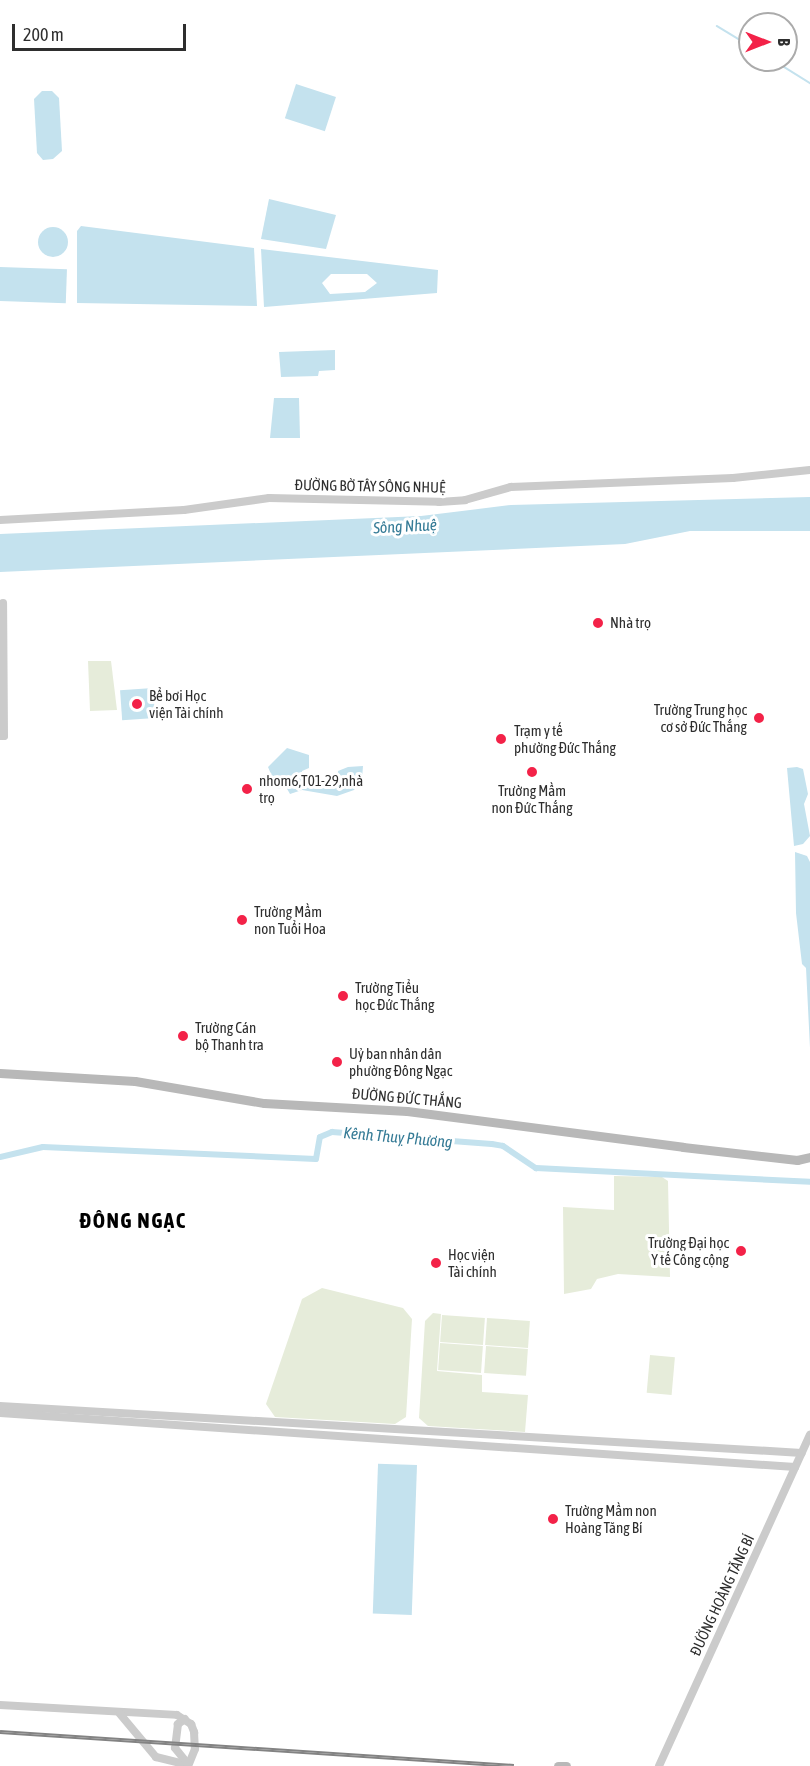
<!DOCTYPE html>
<meta charset="utf-8">
<style>
body{margin:0}
#map{position:relative;width:810px;height:1766px;overflow:hidden;background:#fff;font-family:"Asap Condensed",sans-serif}
div>[style]{position:absolute}
[style*='--x']{left:calc(var(--x)*1px);top:calc(var(--y)*1px);width:calc(var(--w)*1px);rotate:calc(var(--a)*1deg)}
.green>*{inset:0;background:#e6ecda;transform-origin:0 0}
.water>*{inset:0;background:#c4e2ee;transform-origin:0 0}
.round{border-radius:50%}
.stream>*{height:1.5px;margin:-0.75px;padding:0 0.75px;transform-origin:0.75px;border-radius:0.75px;background:#c4e2ee}
.canal>*{height:6px;margin:-3px;padding:0 3px;transform-origin:3px;border-radius:3px;background:#c4e2ee}
.tertiary>*{height:8px;margin:-4px;padding:0 4px;transform-origin:4px;border-radius:4px;background:#cbcbcb}
.secondary>*{height:9px;margin:-4.5px;padding:0 4.5px;transform-origin:4.5px;border-radius:4.5px;background:#b8b8b8}
.rail>*{height:4px;margin-top:-2px;transform-origin:0;background:repeating-linear-gradient(90deg,#fff 0 4.5px,#838383 0 9px);box-sizing:border-box;border-block:2px solid #838383}
.dots>*{width:16px;height:16px;translate:-50% -50%;box-sizing:border-box;border:3px solid #fff;border-radius:50%}
span{translate:-50% -50%;white-space:nowrap;text-align:center;line-height:1.15;-webkit-text-stroke:6px #fff;paint-order:stroke}
.street-label{font-size:15px;color:#2e2e2e}
.poi-label{font-size:15px;color:#2e2e2e}
.left{translate:0 -50%;text-align:left}
.right{translate:-100% -50%;text-align:right}
.water-label{font-size:16px;color:#357b96;font-style:italic}
.district-label{font-size:21px;color:#000;font-weight:700;letter-spacing:1.5px}
.north{position:absolute;left:738px;top:12px;width:60px;height:60px;box-sizing:border-box;background:#fff;border:2px solid #ababab;border-radius:50%;rotate:90deg;font-size:16px;font-weight:700;line-height:24px;text-align:center;color:#2e2e2e}
.north::after{content:'';display:block;margin:auto;width:21px;height:27px;background:#f32248;clip-path:polygon(50% 0,100% 100%,50% 72%,0 100%)}
.scale{position:absolute;left:12px;top:24px;width:174px;height:27px;box-sizing:border-box;border:3px solid #2e2e2e;border-top:0;padding-left:8px;font-size:18px;line-height:21px;white-space:nowrap;color:#2e2e2e;-webkit-text-stroke:4px #fff;paint-order:stroke}
</style>
<div id="map">
<div class="green">
<i style="clip-path:polygon(88px 661px,111px 661px,117px 710px,90px 711px)"></i>
<i style="clip-path:polygon(614px 1176px,662px 1177px,668px 1181px,670px 1277px,618px 1274px,597px 1279px,591px 1289px,564px 1294px,563px 1207px,614px 1210px)"></i>
<i style="clip-path:polygon(322px 1288px,403px 1308px,412px 1319px,406px 1417px,395px 1424px,275px 1417px,266px 1404px,302px 1299px)"></i>
<i style="clip-path:polygon(433px 1313px,441px 1314px,437px 1371px,482px 1375px,482px 1392px,528px 1395px,525px 1432px,428px 1426px,419px 1418px,425px 1321px)"></i>
<i style="left:442px;top:1315px;width:43px;height:27px;rotate:4deg"></i>
<i style="left:487px;top:1318px;width:43px;height:27px;rotate:4deg"></i>
<i style="left:440px;top:1343px;width:43px;height:27px;rotate:4deg"></i>
<i style="left:486px;top:1346px;width:42px;height:27px;rotate:4deg"></i>
<i style="left:650px;top:1355px;width:25px;height:38px;rotate:5deg"></i>
</div>
<div class="water">
<i style="left:296px;top:84px;width:42px;height:36px;rotate:18deg"></i>
<i style="clip-path:polygon(42px 91px,52px 91px,59px 98px,62px 151px,53px 159px,43px 160px,37px 153px,34px 99px)"></i>
<i style="clip-path:polygon(269px 199px,336px 215px,326px 249px,261px 239px)"></i>
<i style="clip-path:polygon(81px 226px,254px 248px,257px 306px,77px 303px,77px 231px)"></i>
<i class="round" style="left:38px;top:227px;width:30px;height:30px"></i>
<i style="clip-path:polygon(evenodd,261px 249px,438px 270px,437px 293px,264px 307px,261px 249px,331px 274px,367px 274px,377px 283px,365px 292px,330px 294px,322px 283px,331px 274px)"></i>
<i style="left:0;top:267px;width:67px;height:34px;rotate:2deg"></i>
<i style="clip-path:polygon(335px 350px,335px 370px,319px 371px,318px 376px,281px 377px,279px 352px)"></i>
<i style="clip-path:polygon(274px 398px,299px 398px,300px 438px,270px 438px)"></i>
<i style="clip-path:polygon(810px 497px,810px 531px,690px 531px,625px 544px,0 572px,0 534px,421px 516px,511px 505px)"></i>
<i style="left:153px;top:688px;width:30px;height:33px;rotate:86deg"></i>
<i style="clip-path:polygon(287px 748px,309px 755px,309px 768px,302px 771px,301px 779px,307px 786px,337px 787px,338px 771px,348px 767px,363px 766px,362px 779px,354px 790px,337px 796px,302px 790px,290px 794px,286px 787px,277px 789px,268px 767px)"></i>
<i style="clip-path:polygon(797px 767px,803px 769px,808px 794px,804px 804px,810px 836px,803px 844px,794px 846px,787px 768px)"></i>
<i style="clip-path:polygon(795px 852px,807px 856px,810px 862px,810px 1048px,806px 968px,802px 964px,796px 913px)"></i>
<i style="left:417px;top:1465px;width:150px;height:39px;rotate:92deg"></i>
</div>
<div class="stream">
<i style="--x:717;--y:26;--w:39;--a:31"></i>
<i style="--x:773;--y:60;--w:44;--a:31.9"></i>
</div>
<div class="canal">
<i style="--x:0;--y:1157;--w:44;--a:-13.1"></i>
<i style="--x:43;--y:1147;--w:273;--a:2.5"></i>
<i style="--x:316;--y:1159;--w:22;--a:-80"></i>
<i style="--x:320;--y:1137;--w:13;--a:-23"></i>
<i style="--x:332;--y:1132;--w:160;--a:4.3"></i>
<i style="--x:492;--y:1144;--w:11;--a:10"></i>
<i style="--x:503;--y:1146;--w:40;--a:34"></i>
<i style="--x:536;--y:1168;--w:274;--a:2.9"></i>
</div>
<div class="tertiary">
<i style="--x:0;--y:520;--w:184;--a:-3.1"></i>
<i style="--x:184;--y:510;--w:86;--a:-8"></i>
<i style="--x:269;--y:498;--w:170;--a:1.3"></i>
<i style="--x:439;--y:502;--w:26;--a:-4"></i>
<i style="--x:465;--y:500;--w:48;--a:-15.8"></i>
<i style="--x:511;--y:487;--w:222;--a:-2.3"></i>
<i style="--x:733;--y:478;--w:77;--a:-5.9"></i>
<i style="--x:0;--y:736;--w:4;--a:0"></i>
<i style="--x:4;--y:736;--w:133;--a:-90.4"></i>
<i style="--x:0;--y:1406;--w:803;--a:3.35"></i>
<i style="--x:0;--y:1413;--w:797;--a:3.89"></i>
<i style="--x:0;--y:1705;--w:177;--a:3.2"></i>
<i style="--x:177;--y:1715;--w:17;--a:33"></i>
<i style="--x:191;--y:1724;--w:9;--a:69"></i>
<i style="--x:194;--y:1732;--w:17;--a:87"></i>
<i style="--x:195;--y:1749;--w:18;--a:112"></i>
<i style="--x:120;--y:1714;--w:56;--a:50.1"></i>
<i style="--x:156;--y:1757;--w:33;--a:14"></i>
<i style="--x:185;--y:1719;--w:9;--a:144"></i>
<i style="--x:178;--y:1724;--w:24;--a:97"></i>
<i style="--x:175;--y:1748;--w:19;--a:51"></i>
<i style="--x:659;--y:1766;--w:364;--a:-65.5"></i>
</div>
<div class="secondary">
<i style="--x:0;--y:1073;--w:135;--a:3.4"></i>
<i style="--x:135;--y:1081;--w:131;--a:9.7"></i>
<i style="--x:264;--y:1103;--w:143;--a:3.2"></i>
<i style="--x:407;--y:1111;--w:278;--a:7.4"></i>
<i style="--x:683;--y:1147;--w:115;--a:6.5"></i>
<i style="--x:797;--y:1160;--w:13;--a:-13"></i>
<i style="--x:558;--y:1766;--w:8;--a:0"></i>
</div>
<div class="rail">
<i style="--x:0;--y:1732;--w:515;--a:3.78"></i>
</div>
<div class="dots">
<i style="left:598px;top:623px;background:#f32248"></i>
<i style="left:137px;top:704px;background:#f32248"></i>
<i style="left:759px;top:718px;background:#f32248"></i>
<i style="left:501px;top:739px;background:#f32248"></i>
<i style="left:532px;top:772px;background:#f32248"></i>
<i style="left:247px;top:789px;background:#f32248"></i>
<i style="left:242px;top:920px;background:#f32248"></i>
<i style="left:343px;top:996px;background:#f32248"></i>
<i style="left:183px;top:1036px;background:#f32248"></i>
<i style="left:337px;top:1062px;background:#f32248"></i>
<i style="left:741px;top:1251px;background:#f32248"></i>
<i style="left:436px;top:1263px;background:#f32248"></i>
<i style="left:553px;top:1519px;background:#f32248"></i>
</div>
<div class="street-label">
<span style="left:370px;top:486px;rotate:1deg">ĐƯỜNG BỜ TÂY SÔNG NHUỆ</span>
<span style="left:407px;top:1098px;rotate:5deg">ĐƯỜNG ĐỨC THẮNG</span>
<span style="left:722px;top:1595px;rotate:-65deg">ĐƯỜNG HOÀNG TĂNG BÍ</span>
</div>
<div class="poi-label">
<span class="left" style="left:610px;top:623px">Nhà trọ</span>
<span class="left" style="left:149px;top:704px">Bể bơi Học<br>viện Tài chính</span>
<span class="right" style="left:747px;top:718px">Trường Trung học<br>cơ sở Đức Thắng</span>
<span class="left" style="left:514px;top:739px">Trạm y tế<br>phường Đức Thắng</span>
<span class="left" style="left:259px;top:789px">nhom6,T01-29,nhà<br>trọ</span>
<span style="left:532px;top:799px">Trường Mầm<br>non Đức Thắng</span>
<span class="left" style="left:254px;top:920px">Trường Mầm<br>non Tuổi Hoa</span>
<span class="left" style="left:355px;top:996px">Trường Tiểu<br>học Đức Thắng</span>
<span class="left" style="left:195px;top:1036px">Trường Cán<br>bộ Thanh tra</span>
<span class="left" style="left:349px;top:1062px">Uỷ ban nhân dân<br>phường Đông Ngạc</span>
<span class="right" style="left:729px;top:1251px">Trường Đại học<br>Y tế Công cộng</span>
<span class="left" style="left:448px;top:1263px">Học viện<br>Tài chính</span>
<span class="left" style="left:565px;top:1519px">Trường Mầm non<br>Hoàng Tăng Bí</span>
</div>
<div class="water-label">
<span style="left:405px;top:526px;rotate:-3deg">Sông Nhuệ</span>
<span style="left:398px;top:1137px;rotate:5deg">Kênh Thuỵ Phương</span>
</div>
<div class="district-label">
<span style="left:133px;top:1220px">ĐÔNG NGẠC</span>
</div>
<div class="north">B</div>
<div class="scale">200 m</div>
</div>
